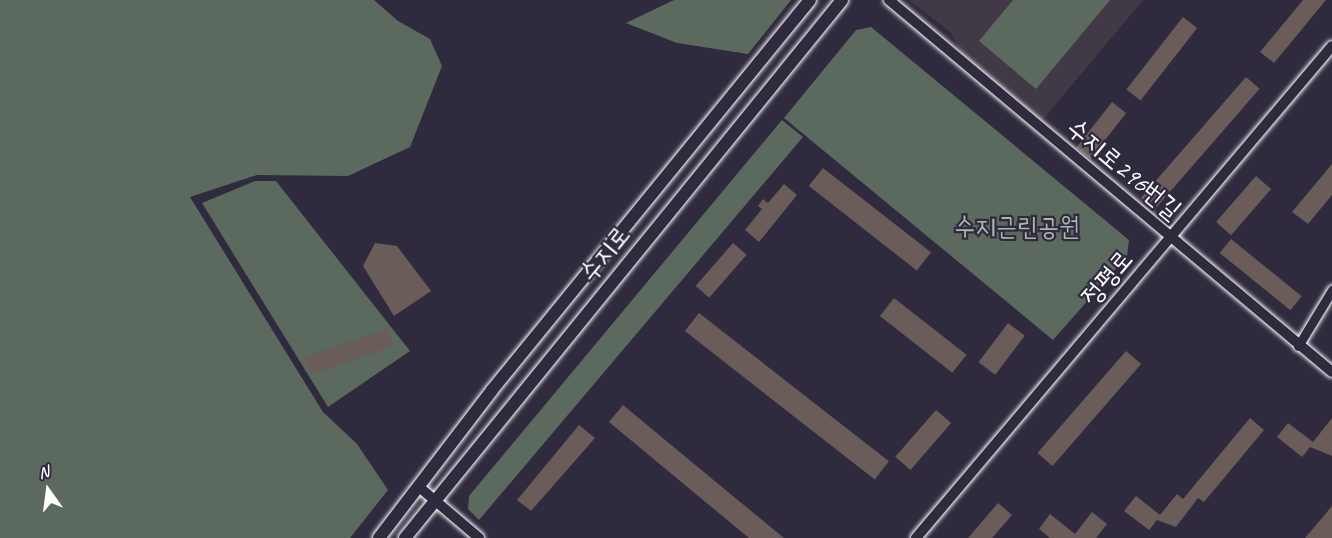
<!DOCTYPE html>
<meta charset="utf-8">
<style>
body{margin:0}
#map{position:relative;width:1332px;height:538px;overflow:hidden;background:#2f2a3d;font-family:Caveat,"Poor Story",sans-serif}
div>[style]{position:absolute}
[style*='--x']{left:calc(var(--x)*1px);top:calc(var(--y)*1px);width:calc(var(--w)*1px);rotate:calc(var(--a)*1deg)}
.built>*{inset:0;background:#413945}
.green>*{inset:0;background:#5c695e}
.building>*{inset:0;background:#6a5c58;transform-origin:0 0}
.roads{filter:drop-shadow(0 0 2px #fff) drop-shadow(0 0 2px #fff)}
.minor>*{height:9px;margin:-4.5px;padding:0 4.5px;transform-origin:4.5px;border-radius:4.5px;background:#2f2a3d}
.tertiary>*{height:10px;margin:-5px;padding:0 5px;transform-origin:5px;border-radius:5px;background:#2f2a3d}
.secondary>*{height:12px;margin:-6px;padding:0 6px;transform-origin:6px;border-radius:6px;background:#2f2a3d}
span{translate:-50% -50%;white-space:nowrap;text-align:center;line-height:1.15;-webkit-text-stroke:4.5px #2f2a3d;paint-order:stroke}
.street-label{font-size:26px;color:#fff}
.park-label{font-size:26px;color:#aeb4ae}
.north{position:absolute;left:18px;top:460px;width:60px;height:60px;-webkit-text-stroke:4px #2f2a3d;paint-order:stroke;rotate:346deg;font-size:16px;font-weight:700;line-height:24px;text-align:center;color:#fff}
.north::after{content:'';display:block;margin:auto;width:21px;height:27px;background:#fff;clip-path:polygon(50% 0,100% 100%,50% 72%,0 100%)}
</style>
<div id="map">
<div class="built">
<i style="clip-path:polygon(909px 0,1143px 0,1041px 122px,963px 55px,950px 32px)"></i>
</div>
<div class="green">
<i style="clip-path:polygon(0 0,374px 0,398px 21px,430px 39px,442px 66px,410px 147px,348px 176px,257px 175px,190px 197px,323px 412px,357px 444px,388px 490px,350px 538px,0 538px)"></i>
<i style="clip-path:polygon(674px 0,791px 0,748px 54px,677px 43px,626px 23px)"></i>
<i style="clip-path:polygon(1013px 0,1110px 0,1036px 89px,979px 41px)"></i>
<i style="clip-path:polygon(871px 27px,1129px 240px,1127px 256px,1053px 340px,784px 118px,856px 30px)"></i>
<i style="clip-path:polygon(782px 120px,803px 137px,479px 520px,468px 509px,469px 496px)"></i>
<i style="clip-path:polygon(255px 181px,276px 181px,410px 351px,328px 407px,202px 203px)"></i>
</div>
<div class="building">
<i style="clip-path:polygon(1303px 0,1326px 0,1274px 63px,1260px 52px)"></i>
<i style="left:1183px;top:17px;width:18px;height:92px;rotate:38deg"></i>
<i style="left:1246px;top:77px;width:18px;height:160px;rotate:41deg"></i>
<i style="left:1112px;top:102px;width:18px;height:58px;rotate:38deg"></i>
<i style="clip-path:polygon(1332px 164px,1332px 195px,1308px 224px,1292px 212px)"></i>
<i style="left:823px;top:168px;width:137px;height:23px;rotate:38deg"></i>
<i style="left:1256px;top:176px;width:20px;height:61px;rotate:41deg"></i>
<i style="clip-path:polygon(784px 184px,797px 195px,759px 242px,745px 230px,762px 209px,758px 206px,763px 199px,768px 203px)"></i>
<i style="left:1231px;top:239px;width:91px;height:18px;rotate:39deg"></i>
<i style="clip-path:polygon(375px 243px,397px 246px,431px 291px,394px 316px,363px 266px)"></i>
<i style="left:733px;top:243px;width:18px;height:57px;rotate:41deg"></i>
<i style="left:894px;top:298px;width:92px;height:23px;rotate:38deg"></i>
<i style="left:699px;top:313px;width:241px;height:23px;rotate:38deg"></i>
<i style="left:1008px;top:323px;width:21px;height:49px;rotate:37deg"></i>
<i style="left:387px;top:329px;width:18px;height:87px;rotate:71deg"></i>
<i style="left:1126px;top:351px;width:20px;height:135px;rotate:41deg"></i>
<i style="clip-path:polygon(623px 405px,711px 478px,784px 538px,749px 538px,697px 495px,609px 422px)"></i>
<i style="left:936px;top:410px;width:20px;height:62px;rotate:41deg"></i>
<i style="clip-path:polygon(1250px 418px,1264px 430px,1204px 502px,1198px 498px,1176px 527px,1157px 520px,1149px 530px,1124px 511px,1136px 496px,1160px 515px,1177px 494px,1183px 499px)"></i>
<i style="clip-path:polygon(1332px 418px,1332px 456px,1310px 447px,1302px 457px,1277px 437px,1288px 423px,1313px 442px)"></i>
<i style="clip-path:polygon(579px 425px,595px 438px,531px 511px,517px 500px)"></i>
<i style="clip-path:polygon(998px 503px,1012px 515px,992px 538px,968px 538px)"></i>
<i style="clip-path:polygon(1332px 506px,1332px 538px,1305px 538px)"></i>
<i style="clip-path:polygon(1092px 512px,1107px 524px,1096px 538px,1050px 538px,1039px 529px,1050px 514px,1075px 534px)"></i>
</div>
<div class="roads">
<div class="minor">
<i style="--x:1298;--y:346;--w:66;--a:-58.7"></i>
</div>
<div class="tertiary">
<i style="--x:889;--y:0;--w:578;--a:40.02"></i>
<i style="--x:418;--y:486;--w:80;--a:40.4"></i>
<i style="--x:916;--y:538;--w:644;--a:-49.78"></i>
</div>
<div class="secondary">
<i style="--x:379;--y:538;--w:186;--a:-52.6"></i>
<i style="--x:492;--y:390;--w:503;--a:-50.81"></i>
<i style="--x:405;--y:538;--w:693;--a:-50.91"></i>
</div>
</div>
<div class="street-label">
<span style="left:1124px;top:169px;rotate:40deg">수지로296번길</span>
<span style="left:605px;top:254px;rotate:-51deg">수지로</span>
<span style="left:1107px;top:278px;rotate:-50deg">정평로</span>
</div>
<div class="park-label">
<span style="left:1017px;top:227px">수지근린공원</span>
</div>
<div class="north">N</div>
</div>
